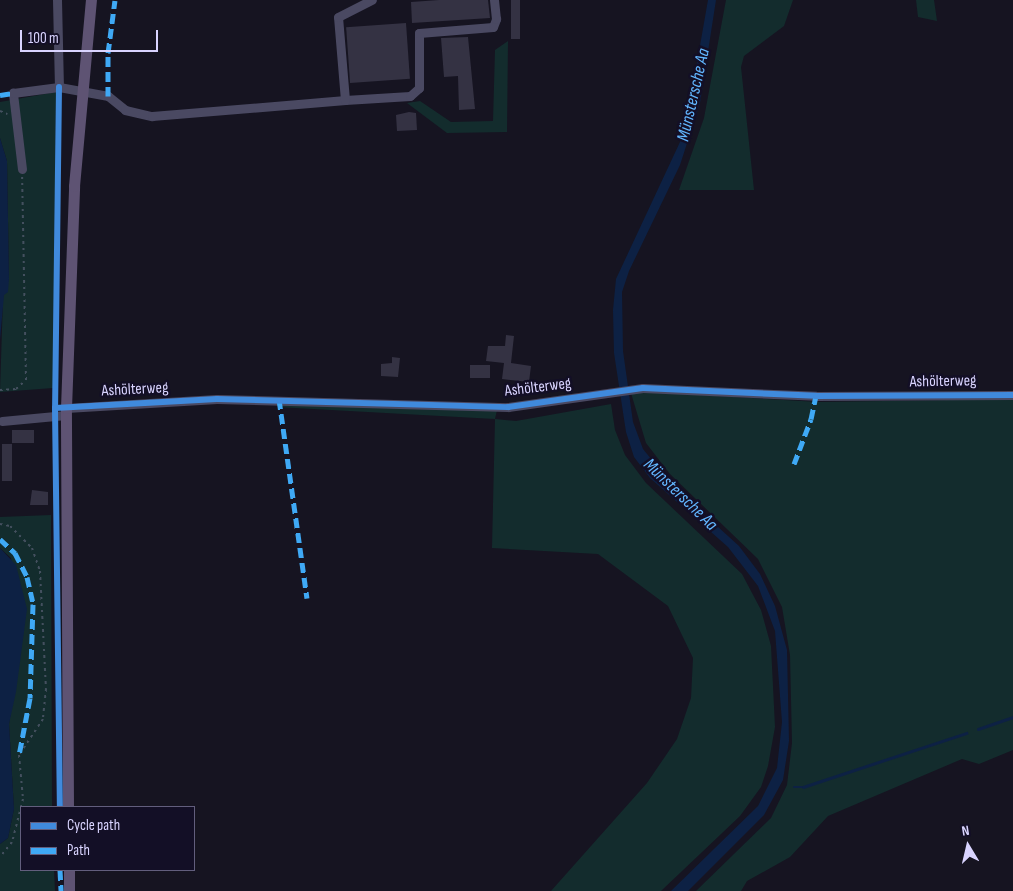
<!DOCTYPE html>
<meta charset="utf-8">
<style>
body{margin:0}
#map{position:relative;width:1013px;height:891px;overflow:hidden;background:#161421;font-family:"Sofia Sans Condensed",sans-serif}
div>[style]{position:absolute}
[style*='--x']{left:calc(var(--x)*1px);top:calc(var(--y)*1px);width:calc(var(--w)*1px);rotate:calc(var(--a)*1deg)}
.green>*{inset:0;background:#132c2d}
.water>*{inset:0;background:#0d2144}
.stream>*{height:2.5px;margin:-1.25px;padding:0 1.25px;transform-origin:1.25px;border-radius:1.25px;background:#0d2144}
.building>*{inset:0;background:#343243;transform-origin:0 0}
.path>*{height:2px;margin-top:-1px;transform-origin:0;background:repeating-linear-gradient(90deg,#44505f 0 2.5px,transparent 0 6.5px)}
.minor>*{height:9px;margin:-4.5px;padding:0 4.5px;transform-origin:4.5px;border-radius:4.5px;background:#4a4962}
.major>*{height:11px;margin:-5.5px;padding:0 5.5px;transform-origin:5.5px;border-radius:5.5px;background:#5e5373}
.quiet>*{height:5px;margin-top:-2.5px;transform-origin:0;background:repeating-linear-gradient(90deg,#3fa9f5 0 10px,transparent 0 15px)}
.cycleway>*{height:6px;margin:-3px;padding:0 3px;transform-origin:3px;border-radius:3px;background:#408adc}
span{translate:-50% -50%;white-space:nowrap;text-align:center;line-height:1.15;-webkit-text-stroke:5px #130f26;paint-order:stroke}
.street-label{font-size:16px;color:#d9d4ff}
.water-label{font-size:18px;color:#62b6ff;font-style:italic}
.legend{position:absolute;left:20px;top:806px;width:175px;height:65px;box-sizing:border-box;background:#130f26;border:1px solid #625e7d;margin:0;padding:6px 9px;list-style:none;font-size:15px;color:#d9d4ff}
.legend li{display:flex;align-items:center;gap:10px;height:25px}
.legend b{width:25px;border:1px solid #625e7d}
.north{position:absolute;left:943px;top:821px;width:50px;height:50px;-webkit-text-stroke:4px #130f26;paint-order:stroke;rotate:351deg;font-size:14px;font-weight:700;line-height:20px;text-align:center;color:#d9d4ff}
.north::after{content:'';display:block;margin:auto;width:18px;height:22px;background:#d9d4ff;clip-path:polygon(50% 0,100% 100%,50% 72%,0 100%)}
.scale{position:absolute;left:20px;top:30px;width:138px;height:22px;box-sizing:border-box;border:2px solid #d9d4ff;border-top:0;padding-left:6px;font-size:15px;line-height:18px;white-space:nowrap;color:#d9d4ff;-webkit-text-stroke:4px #130f26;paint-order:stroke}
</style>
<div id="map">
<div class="green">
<i style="clip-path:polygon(726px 0,793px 0,784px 26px,744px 56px,741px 67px,754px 190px,679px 190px,704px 118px)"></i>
<i style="clip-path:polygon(916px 0,934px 0,937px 21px,918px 17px)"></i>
<i style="clip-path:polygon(508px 41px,507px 132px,447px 133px,407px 103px,420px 101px,451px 122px,493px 121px,495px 50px)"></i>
<i style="clip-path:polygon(56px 92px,53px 388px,0 392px,3px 297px,9px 279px,7px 161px,0 138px,0 102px)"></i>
<i style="clip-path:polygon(647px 392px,819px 402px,1013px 399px,1013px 750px,979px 764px,962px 759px,828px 816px,790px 857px,747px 881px,741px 891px,696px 891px,771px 818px,787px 785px,792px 743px,790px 655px,782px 607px,758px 559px,670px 474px,646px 443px,631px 393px)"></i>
<i style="clip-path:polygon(289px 404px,497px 410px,495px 419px,516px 421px,611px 404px,615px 430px,625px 455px,646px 483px,742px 574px,761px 610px,771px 646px,775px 727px,768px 766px,761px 787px,740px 816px,661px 891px,551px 891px,647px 783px,677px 739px,691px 698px,693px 658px,668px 606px,598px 554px,492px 548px,495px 419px,277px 407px)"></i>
<i style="clip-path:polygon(51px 515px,52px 807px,21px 807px,21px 870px,54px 870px,55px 891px,0 891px,0 844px,8px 838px,14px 809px,9px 724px,21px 648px,11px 558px,0 548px,0 517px)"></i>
</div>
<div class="water">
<i style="clip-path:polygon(708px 0,716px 0,700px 103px,680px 165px,629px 271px,622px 292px,623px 351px,633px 422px,643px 449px,673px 486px,739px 546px,760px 574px,775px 606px,787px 650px,789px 741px,783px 780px,764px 815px,688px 891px,671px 891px,758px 806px,777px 768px,782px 722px,775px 631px,758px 586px,728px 547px,650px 478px,634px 457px,626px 432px,614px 353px,613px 310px,616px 279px,680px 142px,689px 108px)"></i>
<i style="clip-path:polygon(0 138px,7px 161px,9px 279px,8px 292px,4px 295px,0 340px)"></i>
<i style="clip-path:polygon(0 548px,16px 565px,27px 609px,16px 692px,9px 724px,14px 809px,8px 838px,0 844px)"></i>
</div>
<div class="stream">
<i style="--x:978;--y:729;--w:37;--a:-19"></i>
<i style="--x:794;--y:787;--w:9;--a:0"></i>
<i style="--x:803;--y:787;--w:172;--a:-18.3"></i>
</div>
<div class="building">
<i style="clip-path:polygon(439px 0,488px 0,490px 18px,412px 23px,411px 2px)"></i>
<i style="left:511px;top:0;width:9px;height:39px"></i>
<i style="left:406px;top:23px;width:56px;height:60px;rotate:86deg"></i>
<i style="clip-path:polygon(468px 37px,475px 109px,459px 110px,458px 76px,444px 77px,441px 38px)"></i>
<i style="clip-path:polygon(409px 112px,416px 113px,417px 130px,397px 131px,396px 115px)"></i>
<i style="clip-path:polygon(506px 335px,514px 336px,511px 363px,531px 366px,529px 382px,502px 379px,504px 363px,486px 361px,488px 346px,505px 346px)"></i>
<i style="clip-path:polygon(392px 357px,400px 358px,398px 377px,381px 376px,381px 364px,392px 363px)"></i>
<i style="left:470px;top:365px;width:20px;height:13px"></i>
<i style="left:34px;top:430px;width:13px;height:22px;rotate:90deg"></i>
<i style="left:2px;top:444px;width:10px;height:37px"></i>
<i style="clip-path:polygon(32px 490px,48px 492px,48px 505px,30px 505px)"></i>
</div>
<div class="path">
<i style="--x:0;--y:111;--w:8;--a:23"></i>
<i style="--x:0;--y:390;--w:16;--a:-4"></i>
<i style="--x:16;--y:389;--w:13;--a:-42"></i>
<i style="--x:26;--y:380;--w:203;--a:-91.1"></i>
<i style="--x:0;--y:524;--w:10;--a:11"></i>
<i style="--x:10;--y:526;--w:31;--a:45"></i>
<i style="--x:32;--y:548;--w:24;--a:71"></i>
<i style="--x:40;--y:571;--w:118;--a:87.1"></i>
<i style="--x:46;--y:689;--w:30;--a:96"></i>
<i style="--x:43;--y:719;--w:43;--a:123.7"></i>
<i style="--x:19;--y:755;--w:44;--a:84.8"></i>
<i style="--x:23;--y:799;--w:44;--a:104.3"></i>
<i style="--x:12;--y:842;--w:19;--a:129"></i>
</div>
<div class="minor">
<i style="--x:57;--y:0;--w:87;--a:88.7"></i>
<i style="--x:345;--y:100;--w:65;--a:-3.5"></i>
<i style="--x:410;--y:96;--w:12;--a:-42"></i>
<i style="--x:419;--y:88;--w:55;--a:-90"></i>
<i style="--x:419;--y:33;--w:74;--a:-4.6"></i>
<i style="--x:493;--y:27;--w:9;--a:-69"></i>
<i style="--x:496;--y:19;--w:19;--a:-96"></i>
<i style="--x:22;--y:169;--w:77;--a:-96.8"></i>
<i style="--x:13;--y:93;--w:46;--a:-7.4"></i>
<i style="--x:59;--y:87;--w:50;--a:10.4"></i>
<i style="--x:108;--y:96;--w:22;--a:39"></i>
<i style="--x:125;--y:110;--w:28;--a:13"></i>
<i style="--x:152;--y:116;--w:194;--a:-4.7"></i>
<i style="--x:345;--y:100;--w:83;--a:-94.8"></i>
<i style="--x:338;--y:17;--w:38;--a:-27"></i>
<i style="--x:66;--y:408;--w:151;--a:-3.4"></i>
<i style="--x:217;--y:399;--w:291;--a:1.6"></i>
<i style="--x:508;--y:407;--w:136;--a:-8"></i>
<i style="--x:643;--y:388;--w:173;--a:2.6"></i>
<i style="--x:816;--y:396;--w:197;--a:-0.3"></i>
<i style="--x:2;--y:421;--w:64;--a:-5.4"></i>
</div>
<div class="major">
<i style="--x:68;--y:807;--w:399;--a:-90.3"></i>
<i style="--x:66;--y:408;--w:222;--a:-87.9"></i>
<i style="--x:74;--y:186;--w:187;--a:-84.8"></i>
<i style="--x:69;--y:870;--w:21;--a:90"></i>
</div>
<div class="quiet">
<i style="--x:0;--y:95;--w:13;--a:-9"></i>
<i style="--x:108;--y:96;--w:43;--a:-90"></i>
<i style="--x:108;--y:53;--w:53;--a:-82.5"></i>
<i style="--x:279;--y:399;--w:201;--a:82"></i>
<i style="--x:794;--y:464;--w:48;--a:-69.3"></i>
<i style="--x:811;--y:419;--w:24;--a:-78"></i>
<i style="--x:0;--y:539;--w:21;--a:43"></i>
<i style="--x:15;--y:553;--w:27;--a:63"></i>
<i style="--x:27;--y:577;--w:28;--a:77"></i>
<i style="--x:33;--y:604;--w:94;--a:91.8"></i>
<i style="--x:30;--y:698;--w:58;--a:100.9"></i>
<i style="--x:60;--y:870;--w:21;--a:87"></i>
</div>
<div class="cycleway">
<i style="--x:59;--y:87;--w:321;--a:90.7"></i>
<i style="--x:55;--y:408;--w:399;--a:89.3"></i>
<i style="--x:55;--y:408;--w:162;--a:-3.2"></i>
<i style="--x:217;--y:399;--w:291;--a:1.6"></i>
<i style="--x:508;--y:407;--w:136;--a:-8"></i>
<i style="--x:643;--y:388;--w:173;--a:2.6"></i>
<i style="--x:816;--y:396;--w:197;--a:-0.3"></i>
</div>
<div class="street-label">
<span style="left:943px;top:382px;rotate:-1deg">Ashölterweg</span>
<span style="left:538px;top:388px;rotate:-7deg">Ashölterweg</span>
<span style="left:135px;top:390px;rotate:-3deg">Ashölterweg</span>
</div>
<div class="water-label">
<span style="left:694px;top:95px;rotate:-77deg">Münstersche Aa</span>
<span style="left:680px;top:495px;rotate:44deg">Münstersche Aa</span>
</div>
<ul class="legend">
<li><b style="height:6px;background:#408adc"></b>Cycle path</li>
<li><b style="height:6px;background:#3fa9f5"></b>Path</li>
</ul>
<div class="north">N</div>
<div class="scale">100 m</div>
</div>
